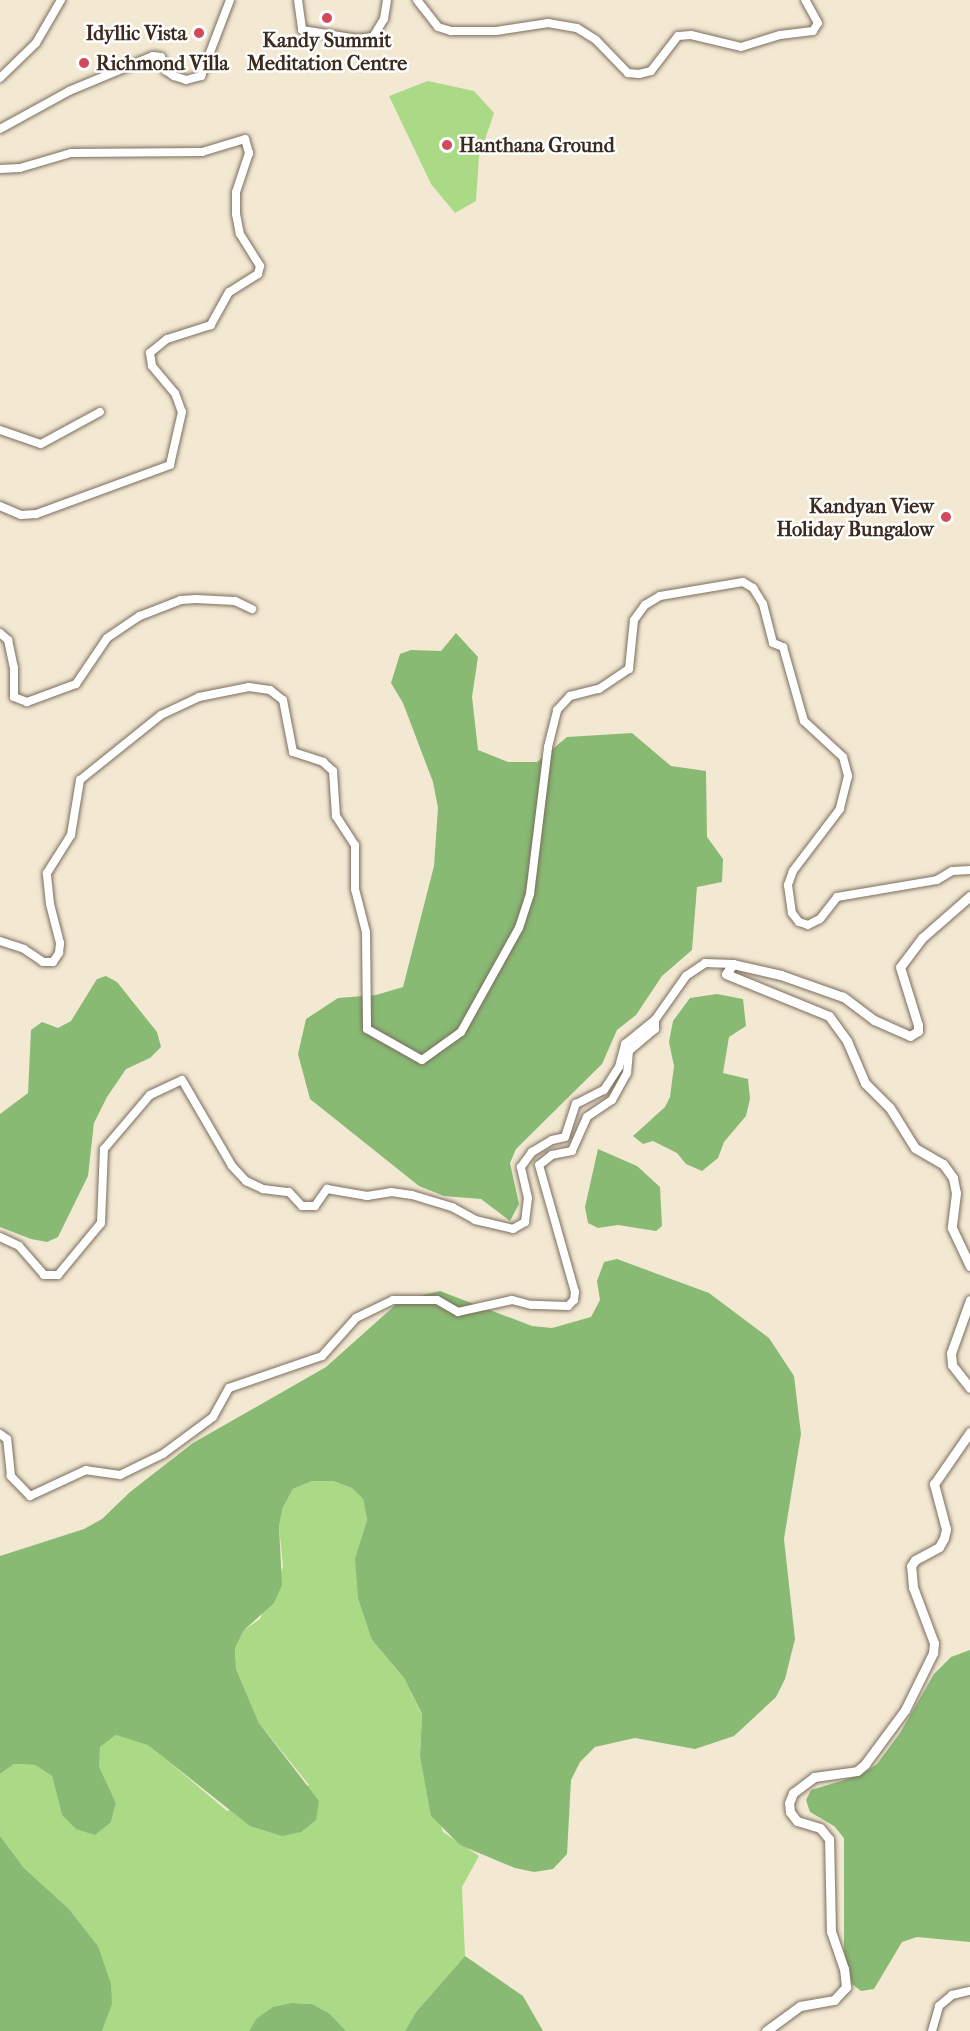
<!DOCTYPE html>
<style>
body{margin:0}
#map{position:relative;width:970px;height:2031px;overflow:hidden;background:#f3e9d3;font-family:"IM FELL French Canon",serif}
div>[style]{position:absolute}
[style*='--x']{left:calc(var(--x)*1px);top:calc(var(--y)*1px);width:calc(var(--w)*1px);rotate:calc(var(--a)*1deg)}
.green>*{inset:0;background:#abda87}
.forest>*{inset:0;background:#88ba74}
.roads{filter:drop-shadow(0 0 2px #7b6d5d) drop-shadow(0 0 2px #7b6d5d)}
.minor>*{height:8px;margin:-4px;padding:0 4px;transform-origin:4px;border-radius:4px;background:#fff}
.tertiary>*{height:9px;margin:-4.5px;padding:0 4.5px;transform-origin:4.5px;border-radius:4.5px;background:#fff}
.dots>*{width:16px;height:16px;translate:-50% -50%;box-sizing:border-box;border:3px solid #fff;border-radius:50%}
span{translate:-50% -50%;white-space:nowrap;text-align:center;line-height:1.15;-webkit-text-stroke:5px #fff;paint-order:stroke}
.poi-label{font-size:20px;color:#3b2a1e;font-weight:700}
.right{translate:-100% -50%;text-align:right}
.left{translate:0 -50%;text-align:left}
</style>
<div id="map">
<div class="green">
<i style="clip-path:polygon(428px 81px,474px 91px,494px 113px,479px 157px,476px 201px,455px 213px,431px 184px,389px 96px)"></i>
<i style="clip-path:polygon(312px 1481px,333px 1481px,352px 1488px,363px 1499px,367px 1520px,355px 1558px,372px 1640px,404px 1678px,422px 1715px,420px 1756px,443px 1832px,479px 1856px,462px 1887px,465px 1956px,523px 1996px,465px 1956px,416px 2012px,405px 2031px,346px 2031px,329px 2013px,312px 2004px,292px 2003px,256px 2019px,249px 2031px,102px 2031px,112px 2003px,98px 1946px,69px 1909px,24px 1868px,0 1836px,0 1774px,14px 1764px,35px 1765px,52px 1776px,62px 1815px,111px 1822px,116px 1803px,98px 1767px,100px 1747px,116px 1735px,148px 1744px,227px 1811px,309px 1785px,259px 1723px,236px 1669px,235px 1648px,244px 1630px,260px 1619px,283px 1567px,279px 1526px,283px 1507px,293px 1489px)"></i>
</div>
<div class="forest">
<i style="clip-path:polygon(456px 633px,478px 657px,472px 697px,478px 750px,508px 762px,537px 762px,567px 737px,632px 733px,671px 766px,706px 771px,707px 837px,723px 859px,722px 882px,697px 887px,692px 950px,662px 976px,636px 1015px,617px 1030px,602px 1064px,516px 1149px,510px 1163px,519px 1204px,510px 1221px,481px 1199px,444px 1196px,419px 1186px,310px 1099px,298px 1054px,306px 1019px,338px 998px,376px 995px,403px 987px,434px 866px,438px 808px,433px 782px,403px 703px,391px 683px,400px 654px,411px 650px,441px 651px)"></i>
<i style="clip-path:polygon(106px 976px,117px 982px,157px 1032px,161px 1047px,150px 1058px,126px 1069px,107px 1097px,94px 1123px,88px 1176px,58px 1237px,47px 1242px,31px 1239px,0 1227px,0 1114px,28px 1093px,31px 1030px,42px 1022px,58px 1028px,71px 1021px,97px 979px)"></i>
<i style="clip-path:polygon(717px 994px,743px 999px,746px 1026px,729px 1037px,723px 1073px,748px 1079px,750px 1099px,746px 1116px,724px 1142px,718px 1158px,702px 1171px,686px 1164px,677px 1153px,653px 1141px,643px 1144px,633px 1136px,665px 1107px,670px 1097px,674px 1066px,669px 1042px,673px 1021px,690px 998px)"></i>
<i style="clip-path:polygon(598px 1149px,637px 1166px,660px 1187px,662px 1226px,656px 1231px,618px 1225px,598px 1228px,588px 1223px,585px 1207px)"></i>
<i style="clip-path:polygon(617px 1259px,709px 1293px,769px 1338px,794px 1376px,801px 1434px,784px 1539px,795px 1639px,785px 1679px,776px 1697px,734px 1736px,695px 1749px,635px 1738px,595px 1747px,580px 1762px,571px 1780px,567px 1854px,553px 1869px,534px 1872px,515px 1868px,460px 1845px,431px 1816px,420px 1756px,422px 1714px,404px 1678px,372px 1640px,358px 1598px,355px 1558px,367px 1520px,363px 1499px,352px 1488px,333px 1481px,312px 1481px,293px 1489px,283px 1507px,279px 1526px,282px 1585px,274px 1603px,244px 1630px,235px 1648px,236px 1669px,259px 1723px,319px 1801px,316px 1820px,301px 1832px,282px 1836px,250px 1826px,148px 1745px,116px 1735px,100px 1747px,99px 1767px,116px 1803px,111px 1822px,95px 1835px,76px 1829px,62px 1815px,52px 1776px,35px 1765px,14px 1764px,0 1774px,0 1556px,84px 1529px,102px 1519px,130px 1492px,193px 1443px,326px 1367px,401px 1300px,440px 1291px,532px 1326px,552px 1328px,591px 1317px,600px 1300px,597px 1281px,604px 1262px)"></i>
<i style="clip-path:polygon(970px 1650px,970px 1942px,917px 1937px,902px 1942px,874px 1989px,861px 1991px,852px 1984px,844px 1951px,844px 1838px,834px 1826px,810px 1812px,806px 1800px,811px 1790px,861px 1775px,877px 1764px,900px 1733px,934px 1674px,951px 1657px)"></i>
<i style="clip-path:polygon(0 1836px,24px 1868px,69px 1909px,98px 1946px,111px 1984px,112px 2004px,102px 2031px,0 2031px)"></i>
<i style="clip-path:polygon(465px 1956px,523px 1996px,543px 2031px,405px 2031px,416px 2012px)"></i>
<i style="clip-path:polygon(292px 2003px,312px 2004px,329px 2013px,346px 2031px,249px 2031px,256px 2019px,273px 2007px)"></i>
</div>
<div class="roads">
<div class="minor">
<i style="--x:298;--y:0;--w:30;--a:82"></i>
<i style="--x:302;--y:30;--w:56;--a:9.3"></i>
<i style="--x:357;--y:39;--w:16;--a:-7"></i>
<i style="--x:373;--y:37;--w:21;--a:-59"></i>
<i style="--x:384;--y:19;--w:19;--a:-81"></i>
<i style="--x:417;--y:0;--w:34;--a:52"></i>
<i style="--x:438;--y:27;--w:14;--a:17"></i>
<i style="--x:451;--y:31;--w:45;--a:0"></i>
<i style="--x:496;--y:31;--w:53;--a:-8.7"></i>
<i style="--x:548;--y:23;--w:29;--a:10"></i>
<i style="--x:577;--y:28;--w:22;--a:32"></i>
<i style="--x:596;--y:40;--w:46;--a:45.9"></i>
<i style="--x:628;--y:73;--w:11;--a:5"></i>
<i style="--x:639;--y:74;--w:12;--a:-14"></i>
<i style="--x:651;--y:71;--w:44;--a:-52.4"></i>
<i style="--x:678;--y:36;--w:13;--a:-4"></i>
<i style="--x:691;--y:35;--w:51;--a:13.5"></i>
<i style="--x:741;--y:47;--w:41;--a:-17.1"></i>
<i style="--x:780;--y:35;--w:33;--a:-7"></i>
<i style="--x:813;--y:31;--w:9;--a:-58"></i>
<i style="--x:818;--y:23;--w:26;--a:-119"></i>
<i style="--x:0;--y:78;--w:50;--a:-44.2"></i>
<i style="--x:36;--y:43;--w:50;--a:-59.8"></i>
<i style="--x:0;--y:129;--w:79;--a:-28.8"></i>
<i style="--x:69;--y:91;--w:91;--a:-22.6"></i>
<i style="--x:153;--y:56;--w:8;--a:7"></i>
<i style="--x:161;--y:57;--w:14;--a:73"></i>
<i style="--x:165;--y:70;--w:11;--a:34"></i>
<i style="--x:174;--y:76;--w:13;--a:18"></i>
<i style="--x:186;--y:80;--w:16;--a:-15"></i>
<i style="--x:201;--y:76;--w:81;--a:-69.1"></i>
<i style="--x:0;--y:169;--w:20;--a:-3"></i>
<i style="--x:20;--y:168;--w:53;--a:-16.4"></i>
<i style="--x:71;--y:153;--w:131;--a:-0.4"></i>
<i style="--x:202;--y:152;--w:45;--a:-16.8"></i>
<i style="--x:245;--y:139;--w:15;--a:74"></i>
<i style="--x:249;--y:153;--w:41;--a:108.4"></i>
<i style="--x:236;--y:192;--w:22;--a:90"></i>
<i style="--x:236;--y:214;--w:20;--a:79"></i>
<i style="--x:240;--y:234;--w:38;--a:58"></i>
<i style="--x:260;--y:266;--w:8;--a:104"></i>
<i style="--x:258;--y:274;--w:34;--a:148"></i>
<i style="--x:229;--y:292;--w:38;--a:119"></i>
<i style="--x:211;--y:325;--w:46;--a:162.3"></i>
<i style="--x:167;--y:339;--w:22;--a:141"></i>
<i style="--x:150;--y:353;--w:13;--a:81"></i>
<i style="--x:152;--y:366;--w:35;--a:50"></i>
<i style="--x:175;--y:393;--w:20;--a:70"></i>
<i style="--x:182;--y:412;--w:54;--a:102.8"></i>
<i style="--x:170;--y:465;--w:143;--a:159.9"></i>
<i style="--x:36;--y:514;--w:15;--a:176"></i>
<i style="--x:21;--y:515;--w:23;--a:-157"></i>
<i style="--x:0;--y:430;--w:43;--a:18.9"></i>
<i style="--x:41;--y:444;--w:67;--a:-28.5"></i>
<i style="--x:0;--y:633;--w:11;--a:41"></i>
<i style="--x:8;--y:640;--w:29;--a:78"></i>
<i style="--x:14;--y:668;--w:29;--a:90"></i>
<i style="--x:14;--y:697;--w:14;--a:21"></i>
<i style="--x:27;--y:702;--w:52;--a:-20.2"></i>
<i style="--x:76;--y:684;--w:55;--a:-56"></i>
<i style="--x:107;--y:638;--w:40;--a:-34"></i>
<i style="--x:140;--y:616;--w:44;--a:-21.3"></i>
<i style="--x:181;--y:600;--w:15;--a:-4"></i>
<i style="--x:196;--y:599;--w:39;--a:3"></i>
<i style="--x:235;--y:601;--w:19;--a:25"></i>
<i style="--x:0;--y:941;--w:25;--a:18"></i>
<i style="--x:24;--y:949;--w:23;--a:34"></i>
<i style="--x:43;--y:962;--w:10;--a:0"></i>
<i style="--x:53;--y:962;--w:11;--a:-56"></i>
<i style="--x:59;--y:953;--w:10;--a:-84"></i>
<i style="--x:60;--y:943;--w:40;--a:-104.4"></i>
<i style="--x:50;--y:904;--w:31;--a:-96"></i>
<i style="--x:47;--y:873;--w:45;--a:-57.7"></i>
<i style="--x:71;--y:835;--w:56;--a:-80.7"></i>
<i style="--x:80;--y:780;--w:104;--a:-38.7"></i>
<i style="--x:161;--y:715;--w:42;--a:-25.3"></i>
<i style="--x:199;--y:697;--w:51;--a:-11.3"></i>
<i style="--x:249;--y:687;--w:21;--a:8"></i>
<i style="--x:270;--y:690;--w:16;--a:38"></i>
<i style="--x:283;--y:700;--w:53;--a:79.1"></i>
<i style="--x:293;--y:752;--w:32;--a:18"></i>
<i style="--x:323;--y:762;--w:13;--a:42"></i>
<i style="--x:333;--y:771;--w:45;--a:86.2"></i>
<i style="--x:336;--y:816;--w:35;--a:57"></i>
<i style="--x:355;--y:845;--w:44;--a:90"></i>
<i style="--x:355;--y:889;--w:44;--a:75.7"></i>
<i style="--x:366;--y:932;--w:97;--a:89.4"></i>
<i style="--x:367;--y:1029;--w:63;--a:29.4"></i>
<i style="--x:422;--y:1060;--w:48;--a:-35.7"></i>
<i style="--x:461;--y:1032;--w:119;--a:-60.9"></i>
<i style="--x:519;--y:928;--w:36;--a:-72"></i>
<i style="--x:530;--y:894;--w:148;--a:-83"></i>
<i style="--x:548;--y:747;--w:38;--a:-76"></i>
<i style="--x:557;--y:710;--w:19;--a:-47"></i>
<i style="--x:570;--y:696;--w:30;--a:-14"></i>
<i style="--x:599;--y:689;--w:36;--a:-34"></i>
<i style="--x:629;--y:669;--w:49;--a:-84.2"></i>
<i style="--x:634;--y:620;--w:19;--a:-54"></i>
<i style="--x:645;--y:605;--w:17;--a:-31"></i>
<i style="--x:660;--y:596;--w:84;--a:-9.6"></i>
<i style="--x:743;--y:582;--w:12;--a:31"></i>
<i style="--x:753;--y:588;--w:19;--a:58"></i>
<i style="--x:763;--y:604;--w:40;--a:75.6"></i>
<i style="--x:773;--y:643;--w:11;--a:22"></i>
<i style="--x:783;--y:647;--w:77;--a:74.2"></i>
<i style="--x:804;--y:721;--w:53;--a:42.7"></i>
<i style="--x:843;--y:757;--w:20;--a:75"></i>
<i style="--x:848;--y:776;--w:34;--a:104"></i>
<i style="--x:840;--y:809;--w:78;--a:127.2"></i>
<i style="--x:793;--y:871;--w:15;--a:110"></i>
<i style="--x:788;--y:885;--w:28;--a:82"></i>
<i style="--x:792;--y:913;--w:11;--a:52"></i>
<i style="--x:799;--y:922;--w:9;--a:18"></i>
<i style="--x:808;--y:925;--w:13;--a:-27"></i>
<i style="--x:820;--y:919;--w:28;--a:-52"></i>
<i style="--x:837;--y:897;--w:101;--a:-9.6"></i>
<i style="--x:937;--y:880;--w:17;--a:-31"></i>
<i style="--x:952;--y:871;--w:18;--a:-3"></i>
<i style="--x:655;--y:1020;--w:54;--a:-54.8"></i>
<i style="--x:686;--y:976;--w:23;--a:-34"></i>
<i style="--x:705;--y:963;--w:28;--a:2"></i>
<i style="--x:0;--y:1237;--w:21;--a:25"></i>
<i style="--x:19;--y:1246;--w:38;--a:49"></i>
<i style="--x:44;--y:1275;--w:14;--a:0"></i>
<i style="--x:58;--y:1275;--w:67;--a:-50.4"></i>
<i style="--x:101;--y:1223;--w:74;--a:-87.7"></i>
<i style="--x:104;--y:1149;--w:71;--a:-49.6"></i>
<i style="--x:150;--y:1095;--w:35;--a:-25"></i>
<i style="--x:182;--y:1080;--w:99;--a:59.8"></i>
<i style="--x:232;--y:1166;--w:21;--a:47"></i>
<i style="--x:246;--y:1181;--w:19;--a:25"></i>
<i style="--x:263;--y:1189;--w:26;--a:7"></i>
<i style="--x:289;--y:1192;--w:19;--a:47"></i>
<i style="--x:302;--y:1206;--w:13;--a:0"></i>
<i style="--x:315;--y:1206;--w:21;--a:-55"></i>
<i style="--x:327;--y:1189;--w:41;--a:9.9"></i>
<i style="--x:367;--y:1196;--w:24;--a:-9"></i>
<i style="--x:391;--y:1192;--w:21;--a:8"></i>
<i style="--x:412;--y:1195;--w:42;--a:16.7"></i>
<i style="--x:452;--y:1207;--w:26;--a:29"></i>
<i style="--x:475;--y:1220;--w:39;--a:13"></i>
<i style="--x:513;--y:1229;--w:14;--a:-30"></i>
<i style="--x:525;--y:1222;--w:24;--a:-83"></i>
<i style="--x:528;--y:1198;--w:32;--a:-103"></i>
<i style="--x:521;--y:1167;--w:19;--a:-54"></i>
<i style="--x:532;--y:1152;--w:23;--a:-31"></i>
<i style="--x:552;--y:1140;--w:13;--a:-13"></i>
<i style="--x:565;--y:1137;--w:35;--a:-72"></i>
<i style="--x:576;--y:1104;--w:31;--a:-27"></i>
<i style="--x:604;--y:1090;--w:27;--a:-57"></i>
<i style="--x:619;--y:1067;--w:24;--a:-75"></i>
<i style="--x:625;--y:1044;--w:38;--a:-39"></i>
<i style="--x:655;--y:1020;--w:9;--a:90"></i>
<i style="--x:655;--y:1029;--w:34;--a:140"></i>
<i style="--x:629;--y:1051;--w:22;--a:95"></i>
<i style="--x:627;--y:1073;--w:31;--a:119"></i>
<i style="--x:612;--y:1100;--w:30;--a:146"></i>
<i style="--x:587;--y:1117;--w:37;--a:114"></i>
<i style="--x:572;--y:1151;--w:20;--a:169"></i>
<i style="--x:552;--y:1155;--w:16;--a:142"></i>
<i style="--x:539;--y:1165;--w:132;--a:74.2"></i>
<i style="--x:575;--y:1292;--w:8;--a:97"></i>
<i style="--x:574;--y:1300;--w:8;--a:135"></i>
<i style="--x:568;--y:1306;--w:37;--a:-178"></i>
<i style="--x:531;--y:1305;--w:20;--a:-165"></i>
<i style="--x:512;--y:1300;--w:55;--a:167.5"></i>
<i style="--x:458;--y:1312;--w:24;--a:-150"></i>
<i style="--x:437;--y:1300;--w:44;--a:180"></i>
<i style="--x:393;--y:1300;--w:41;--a:154.1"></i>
<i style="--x:356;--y:1318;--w:51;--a:131.8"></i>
<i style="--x:322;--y:1356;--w:98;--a:161"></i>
<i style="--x:229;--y:1388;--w:33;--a:119"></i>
<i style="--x:213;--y:1417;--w:62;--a:143.5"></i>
<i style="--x:163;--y:1454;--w:48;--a:154"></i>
<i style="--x:120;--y:1475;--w:34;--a:-172"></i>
<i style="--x:86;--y:1470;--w:62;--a:155.1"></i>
<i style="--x:30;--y:1496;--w:28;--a:-134"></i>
<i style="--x:11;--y:1476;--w:37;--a:-96"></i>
<i style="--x:7;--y:1439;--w:9;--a:-144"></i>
<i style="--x:932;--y:2031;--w:26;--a:-74"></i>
<i style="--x:939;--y:2006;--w:17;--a:-40"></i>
<i style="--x:952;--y:1995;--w:18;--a:-13"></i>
</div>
<div class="tertiary">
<i style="--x:970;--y:896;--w:64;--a:138.8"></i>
<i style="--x:922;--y:938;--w:36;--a:127"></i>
<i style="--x:900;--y:967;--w:61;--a:72.8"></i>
<i style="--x:918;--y:1025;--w:6;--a:90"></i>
<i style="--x:918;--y:1031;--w:9;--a:148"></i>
<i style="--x:910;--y:1036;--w:39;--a:-156"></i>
<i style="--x:874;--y:1020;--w:39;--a:-143"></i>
<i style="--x:843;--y:997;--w:66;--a:-160.5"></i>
<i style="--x:781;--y:975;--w:49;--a:-167.1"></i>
<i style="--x:733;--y:964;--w:12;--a:125"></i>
<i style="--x:726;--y:974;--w:111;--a:22.2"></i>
<i style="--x:829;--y:1016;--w:31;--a:54"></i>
<i style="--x:847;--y:1041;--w:46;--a:66.8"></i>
<i style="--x:865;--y:1083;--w:35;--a:45"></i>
<i style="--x:890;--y:1108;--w:47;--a:58"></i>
<i style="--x:915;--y:1148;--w:32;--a:30"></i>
<i style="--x:943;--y:1164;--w:17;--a:54"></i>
<i style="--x:953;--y:1178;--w:15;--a:79"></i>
<i style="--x:956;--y:1193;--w:35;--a:97"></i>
<i style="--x:952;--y:1228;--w:42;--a:64.7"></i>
<i style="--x:970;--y:1300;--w:56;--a:109.7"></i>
<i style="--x:951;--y:1353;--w:12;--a:85"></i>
<i style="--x:952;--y:1365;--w:29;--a:52"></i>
<i style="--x:766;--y:2031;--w:42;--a:-36.3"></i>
<i style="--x:800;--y:2006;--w:35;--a:-10"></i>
<i style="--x:834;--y:2000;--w:18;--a:-47"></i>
<i style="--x:846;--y:1987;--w:18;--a:-96"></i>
<i style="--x:844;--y:1969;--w:39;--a:-109"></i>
<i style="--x:831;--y:1932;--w:93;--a:-91.2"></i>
<i style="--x:829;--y:1839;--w:14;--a:-129"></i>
<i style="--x:820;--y:1828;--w:24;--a:-163"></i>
<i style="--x:797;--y:1821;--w:11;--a:-128"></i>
<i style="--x:790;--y:1812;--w:9;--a:-96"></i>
<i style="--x:789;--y:1803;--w:11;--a:-68"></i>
<i style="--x:793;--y:1793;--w:26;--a:-37"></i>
<i style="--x:814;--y:1777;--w:43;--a:-7.9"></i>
<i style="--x:857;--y:1771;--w:11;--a:-41"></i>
<i style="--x:865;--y:1764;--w:67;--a:-53.5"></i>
<i style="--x:905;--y:1710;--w:64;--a:-63.8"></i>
<i style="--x:933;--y:1653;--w:10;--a:-84"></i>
<i style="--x:934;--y:1643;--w:60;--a:-110.6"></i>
<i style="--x:913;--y:1587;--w:21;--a:-95"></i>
<i style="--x:911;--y:1566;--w:7;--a:-56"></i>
<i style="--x:915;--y:1560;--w:27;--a:-28"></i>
<i style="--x:939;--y:1547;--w:10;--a:-61"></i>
<i style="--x:944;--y:1538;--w:9;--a:-77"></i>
<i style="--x:946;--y:1529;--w:47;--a:-104.9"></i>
<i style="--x:934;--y:1484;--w:63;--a:-55.3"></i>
</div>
</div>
<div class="dots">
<i style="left:327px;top:18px;background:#d1495b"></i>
<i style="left:199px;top:33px;background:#d1495b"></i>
<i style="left:84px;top:63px;background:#d1495b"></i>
<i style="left:447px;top:145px;background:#d1495b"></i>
<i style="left:946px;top:517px;background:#d1495b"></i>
</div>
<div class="poi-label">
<span class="right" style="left:187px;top:33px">Idyllic Vista</span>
<span style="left:327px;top:52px">Kandy Summit<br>Meditation Centre</span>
<span class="left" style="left:96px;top:63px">Richmond Villa</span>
<span class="left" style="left:459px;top:145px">Hanthana Ground</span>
<span class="right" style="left:934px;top:518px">Kandyan View<br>Holiday Bungalow</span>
</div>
</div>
